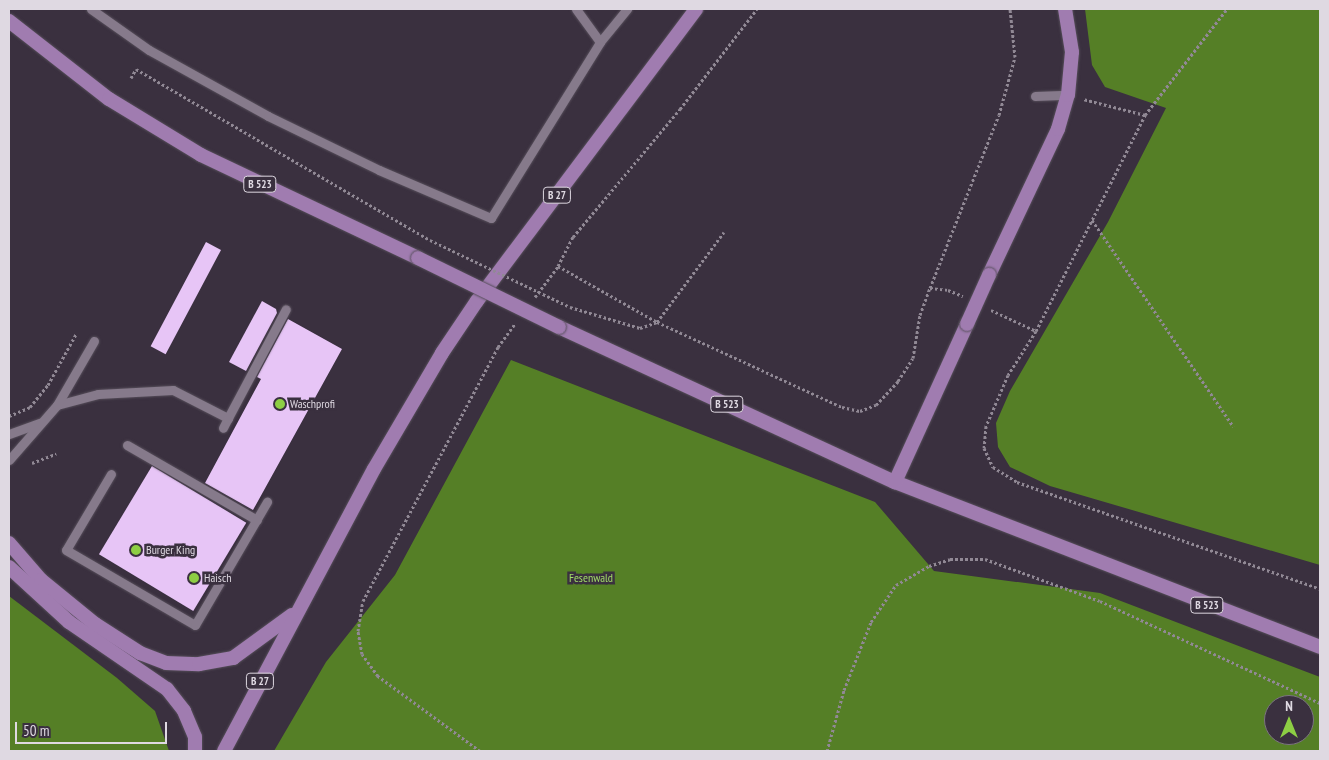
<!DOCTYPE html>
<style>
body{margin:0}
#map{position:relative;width:1329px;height:760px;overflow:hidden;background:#3a303f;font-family:"PT Sans Narrow",sans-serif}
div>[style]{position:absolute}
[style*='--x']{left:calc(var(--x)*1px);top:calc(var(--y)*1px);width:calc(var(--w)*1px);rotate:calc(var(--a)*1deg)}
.forest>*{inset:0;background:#557f26}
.building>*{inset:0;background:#e7c5f6;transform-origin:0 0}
.path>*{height:3px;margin-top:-1.5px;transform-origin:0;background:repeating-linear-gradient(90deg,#918995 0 2.5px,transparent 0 5px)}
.roads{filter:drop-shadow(0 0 1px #564e5a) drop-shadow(0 0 1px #564e5a)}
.service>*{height:9px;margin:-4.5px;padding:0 4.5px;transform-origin:4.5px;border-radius:4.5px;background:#867a8b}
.primary>*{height:14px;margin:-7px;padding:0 7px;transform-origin:7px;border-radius:7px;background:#a07cb0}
.path-bridge>*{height:3px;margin-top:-1.5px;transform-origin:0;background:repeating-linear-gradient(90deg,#918995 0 2.5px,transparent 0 5px)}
.bridges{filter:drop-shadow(0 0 1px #564e5a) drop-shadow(0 0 1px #564e5a)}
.primary-bridge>*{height:14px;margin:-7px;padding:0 7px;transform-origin:7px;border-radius:7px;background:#a07cb0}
.dots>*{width:14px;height:14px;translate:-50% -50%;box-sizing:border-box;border:2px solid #3a303f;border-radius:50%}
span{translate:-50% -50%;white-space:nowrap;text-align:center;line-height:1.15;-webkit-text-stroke:5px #3a303f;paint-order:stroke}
.shield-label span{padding:1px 4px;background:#3a303f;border:1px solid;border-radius:4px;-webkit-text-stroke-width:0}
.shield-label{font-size:11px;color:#dfd9e2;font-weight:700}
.poi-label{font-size:12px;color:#dfd9e2}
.left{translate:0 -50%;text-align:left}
.park-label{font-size:12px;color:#a2db69}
.frame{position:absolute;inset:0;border:10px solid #dfd9e2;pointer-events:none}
.north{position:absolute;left:1264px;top:695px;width:50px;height:50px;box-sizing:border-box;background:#3a303f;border:1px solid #7c7480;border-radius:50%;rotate:0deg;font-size:14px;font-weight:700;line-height:20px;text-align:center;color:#dfd9e2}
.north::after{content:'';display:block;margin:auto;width:18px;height:22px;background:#8dce44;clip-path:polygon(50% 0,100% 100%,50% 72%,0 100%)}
.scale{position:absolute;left:15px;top:722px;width:152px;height:22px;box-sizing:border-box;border:2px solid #dfd9e2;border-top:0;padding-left:6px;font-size:15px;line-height:18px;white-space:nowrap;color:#dfd9e2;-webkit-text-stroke:4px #3a303f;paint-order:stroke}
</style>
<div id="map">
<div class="forest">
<i style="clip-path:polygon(1085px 9px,1320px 9px,1320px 565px,1050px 486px,1010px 467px,998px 447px,996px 423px,1010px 391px,1108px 222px,1166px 108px,1105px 87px,1092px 65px)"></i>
<i style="clip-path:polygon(evenodd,511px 360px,875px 502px,934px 571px,1100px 593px,1320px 677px,1320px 751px,274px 751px,326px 662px,395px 575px,511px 360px,1274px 705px,1304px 705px,1304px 735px,1274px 735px,1274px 705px)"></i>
<i style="clip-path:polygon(9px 596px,117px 678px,155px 711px,169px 751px,9px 751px)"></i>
</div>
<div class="building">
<i style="left:206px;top:242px;width:17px;height:118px;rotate:28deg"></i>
<i style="clip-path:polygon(262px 301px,276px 309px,277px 313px,246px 371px,229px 362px)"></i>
<i style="clip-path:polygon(288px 319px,342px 349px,253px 510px,205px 483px,261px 379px,257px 377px)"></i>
<i style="left:152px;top:466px;width:110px;height:103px;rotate:31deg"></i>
</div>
<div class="path">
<i style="--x:131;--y:78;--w:10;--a:-61"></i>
<i style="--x:136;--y:69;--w:340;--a:30.2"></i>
<i style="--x:1145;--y:115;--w:134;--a:-52.3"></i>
<i style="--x:1092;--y:220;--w:250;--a:55.6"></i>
<i style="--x:558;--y:266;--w:114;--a:29.5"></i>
<i style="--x:657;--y:322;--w:204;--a:24.7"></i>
<i style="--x:842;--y:407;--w:18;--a:13"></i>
<i style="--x:860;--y:411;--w:17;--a:-21"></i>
<i style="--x:876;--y:405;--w:33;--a:-47"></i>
<i style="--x:898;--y:381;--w:27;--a:-57"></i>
<i style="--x:913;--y:358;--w:44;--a:-80.8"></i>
<i style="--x:920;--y:315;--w:29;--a:-70"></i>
<i style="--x:930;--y:288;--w:18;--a:6"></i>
<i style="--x:948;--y:290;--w:16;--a:22"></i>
<i style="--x:930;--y:288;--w:186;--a:-68.3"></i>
<i style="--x:999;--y:115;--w:60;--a:-74.6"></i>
<i style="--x:1015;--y:57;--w:48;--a:-95.9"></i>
<i style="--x:535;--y:297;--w:39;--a:-53"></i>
<i style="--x:558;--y:266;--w:33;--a:-63"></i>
<i style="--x:573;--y:237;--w:167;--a:-50.1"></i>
<i style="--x:680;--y:109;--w:126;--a:-52.4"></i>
<i style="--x:570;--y:307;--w:73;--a:16.7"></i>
<i style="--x:640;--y:328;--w:18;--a:-19"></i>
<i style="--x:657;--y:322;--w:112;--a:-53.3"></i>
<i style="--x:991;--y:310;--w:50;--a:25"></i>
<i style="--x:1036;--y:331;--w:52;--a:122.5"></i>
<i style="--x:1008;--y:375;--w:56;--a:113.3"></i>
<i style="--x:986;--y:426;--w:22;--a:95"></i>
<i style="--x:984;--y:448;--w:21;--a:65"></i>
<i style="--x:993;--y:467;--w:28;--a:32"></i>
<i style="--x:1017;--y:482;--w:321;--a:19.4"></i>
<i style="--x:1036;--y:331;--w:242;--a:-63.2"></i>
<i style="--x:1145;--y:115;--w:64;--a:-165.5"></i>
<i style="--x:9;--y:416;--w:23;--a:-23"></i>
<i style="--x:30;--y:407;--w:28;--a:-51"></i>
<i style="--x:48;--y:385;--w:58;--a:-61.2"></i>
<i style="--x:32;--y:463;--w:26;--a:-21"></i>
<i style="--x:480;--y:751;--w:127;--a:-143.7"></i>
<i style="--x:378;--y:676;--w:27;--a:-126"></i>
<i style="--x:362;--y:654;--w:23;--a:-100"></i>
<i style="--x:358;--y:631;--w:30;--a:-81"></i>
<i style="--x:363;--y:601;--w:288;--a:-62"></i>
<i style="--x:498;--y:347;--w:29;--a:-54"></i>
<i style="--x:827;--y:751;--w:63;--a:-74.4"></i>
<i style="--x:844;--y:690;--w:73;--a:-68.3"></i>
<i style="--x:871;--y:622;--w:45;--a:-56"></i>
<i style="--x:896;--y:585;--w:38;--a:-30"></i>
<i style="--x:929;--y:566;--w:22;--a:-18"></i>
<i style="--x:950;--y:559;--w:35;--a:0"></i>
<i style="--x:985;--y:559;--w:122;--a:20.1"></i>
<i style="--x:1100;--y:601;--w:242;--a:24.9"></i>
</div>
<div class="roads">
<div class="service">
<i style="--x:91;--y:9;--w:71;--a:35.3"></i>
<i style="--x:149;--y:50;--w:136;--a:29"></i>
<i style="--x:268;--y:116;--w:123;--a:25.9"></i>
<i style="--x:379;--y:170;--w:122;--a:23.2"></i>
<i style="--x:491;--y:218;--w:207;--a:-58.2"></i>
<i style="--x:600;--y:42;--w:43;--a:-50.7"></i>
<i style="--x:576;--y:9;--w:41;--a:54"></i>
<i style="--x:1035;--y:96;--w:33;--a:-2"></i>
<i style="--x:57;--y:405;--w:42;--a:-15"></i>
<i style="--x:98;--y:394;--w:75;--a:-3.1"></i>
<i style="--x:173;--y:390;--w:62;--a:27"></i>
<i style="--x:228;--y:418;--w:11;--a:117"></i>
<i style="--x:228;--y:418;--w:123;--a:-62"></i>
<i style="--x:9;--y:434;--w:33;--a:-20"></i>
<i style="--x:127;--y:445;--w:150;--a:30"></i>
<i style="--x:9;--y:460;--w:73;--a:-48.9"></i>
<i style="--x:57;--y:405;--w:74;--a:-60"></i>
<i style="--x:111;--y:474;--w:88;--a:120.6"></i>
<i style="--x:66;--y:550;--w:149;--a:30.2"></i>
<i style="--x:195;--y:625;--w:143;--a:-59.7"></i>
</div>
<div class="primary">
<i style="--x:9;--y:21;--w:127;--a:38"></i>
<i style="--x:109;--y:99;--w:108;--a:31.3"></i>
<i style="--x:201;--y:155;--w:240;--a:25.4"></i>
<i style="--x:989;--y:275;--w:161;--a:-64.7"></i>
<i style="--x:1058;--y:129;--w:35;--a:-74"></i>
<i style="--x:1068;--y:95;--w:43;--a:-84.7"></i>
<i style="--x:1072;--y:52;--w:44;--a:-99.2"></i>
<i style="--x:559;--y:327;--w:370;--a:24.8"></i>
<i style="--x:895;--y:482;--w:456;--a:21.2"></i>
<i style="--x:895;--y:482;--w:174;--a:-65.5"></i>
<i style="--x:9;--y:543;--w:49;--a:49.1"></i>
<i style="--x:41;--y:580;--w:70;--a:39.2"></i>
<i style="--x:95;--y:624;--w:54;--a:32.8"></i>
<i style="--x:140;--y:653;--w:28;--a:21"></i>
<i style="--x:166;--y:663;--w:33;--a:2"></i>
<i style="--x:199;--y:664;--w:35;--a:-10"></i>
<i style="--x:233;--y:658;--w:73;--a:-36.1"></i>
<i style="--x:9;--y:567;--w:81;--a:42.5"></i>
<i style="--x:69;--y:622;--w:119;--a:34.4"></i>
<i style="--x:167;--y:689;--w:28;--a:52"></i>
<i style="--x:184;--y:711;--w:28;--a:67"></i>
<i style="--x:195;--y:737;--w:14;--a:90"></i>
<i style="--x:224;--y:751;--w:319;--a:-62"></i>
<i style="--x:374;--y:469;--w:134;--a:-59.6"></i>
<i style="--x:442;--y:353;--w:63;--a:-56.1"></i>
<i style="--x:477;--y:301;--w:365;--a:-53.1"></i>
</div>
</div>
<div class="path-bridge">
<i style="--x:430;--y:240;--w:155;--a:25.6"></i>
</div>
<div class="bridges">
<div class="primary-bridge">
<i style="--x:418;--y:258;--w:157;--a:26.1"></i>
<i style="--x:967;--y:324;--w:54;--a:-65.8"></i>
</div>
</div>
<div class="dots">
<i style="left:280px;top:404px;background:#8dce44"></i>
<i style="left:136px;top:550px;background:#8dce44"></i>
<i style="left:194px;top:578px;background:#8dce44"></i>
</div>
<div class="shield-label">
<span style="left:260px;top:184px">B 523</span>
<span style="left:557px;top:195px">B 27</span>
<span style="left:727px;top:404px">B 523</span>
<span style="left:1207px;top:605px">B 523</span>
<span style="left:260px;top:681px">B 27</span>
</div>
<div class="poi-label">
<span class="left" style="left:290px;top:404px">Waschprofi</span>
<span class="left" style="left:146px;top:550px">Burger King</span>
<span class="left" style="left:204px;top:578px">Haisch</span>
</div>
<div class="park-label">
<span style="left:591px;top:578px">Fesenwald</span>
</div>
<div class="frame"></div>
<div class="north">N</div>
<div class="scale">50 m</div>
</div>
